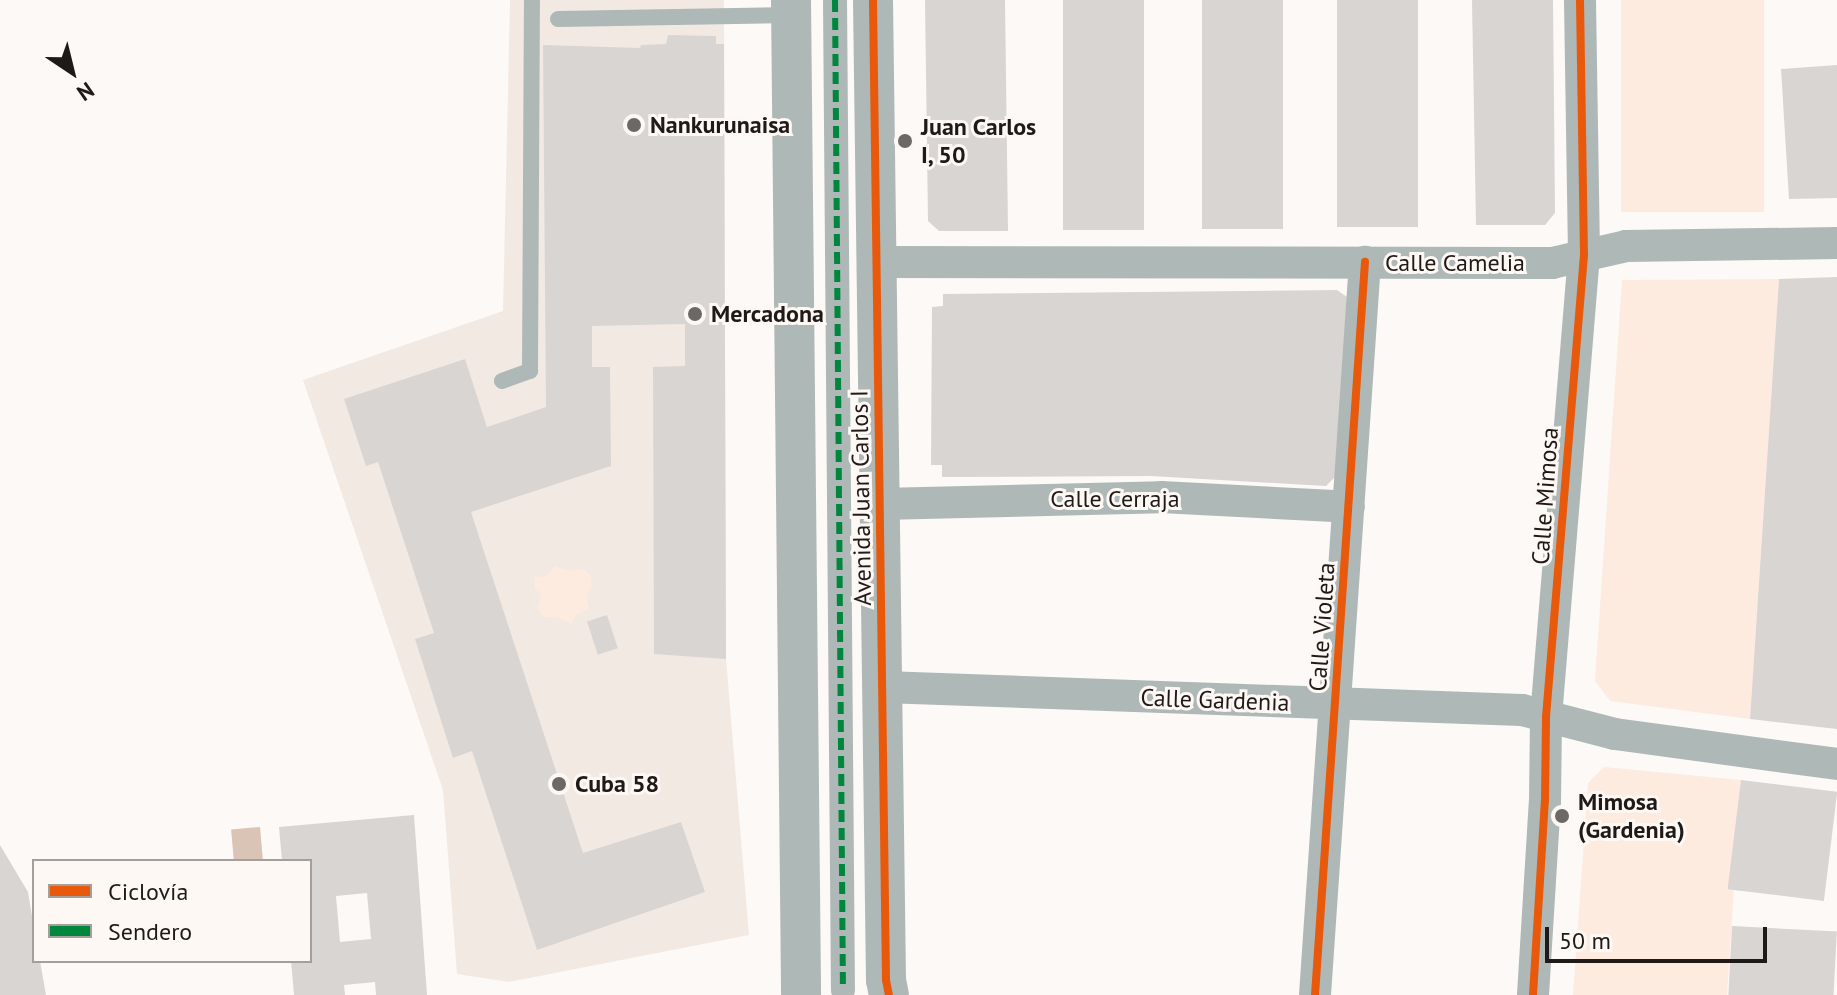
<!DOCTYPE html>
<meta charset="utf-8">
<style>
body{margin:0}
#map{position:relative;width:1837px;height:995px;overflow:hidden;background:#fcf9f7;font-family:"PT Sans",sans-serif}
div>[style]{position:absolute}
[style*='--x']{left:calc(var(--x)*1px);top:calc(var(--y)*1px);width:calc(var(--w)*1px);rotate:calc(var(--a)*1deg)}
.built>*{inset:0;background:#f3e9e3}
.green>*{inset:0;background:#fdebdf;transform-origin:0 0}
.water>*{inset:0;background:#dac4b5;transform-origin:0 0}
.building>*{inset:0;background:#d9d5d3;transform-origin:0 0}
.service>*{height:16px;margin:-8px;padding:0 8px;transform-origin:8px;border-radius:8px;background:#aeb8b7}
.pedestrian>*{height:24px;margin:-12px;padding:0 12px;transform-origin:12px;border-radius:12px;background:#aeb8b7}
.minor>*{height:32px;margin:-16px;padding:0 16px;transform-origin:16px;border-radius:16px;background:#aeb8b7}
.tertiary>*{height:40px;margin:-20px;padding:0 20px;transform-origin:20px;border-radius:20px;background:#aeb8b7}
.quiet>*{height:6px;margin-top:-3px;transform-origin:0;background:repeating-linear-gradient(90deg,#00873e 0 12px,transparent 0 18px)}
.cycleway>*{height:8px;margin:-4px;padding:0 4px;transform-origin:4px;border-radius:4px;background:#e8590c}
.dots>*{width:22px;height:22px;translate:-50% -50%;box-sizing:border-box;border:4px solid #fef8f5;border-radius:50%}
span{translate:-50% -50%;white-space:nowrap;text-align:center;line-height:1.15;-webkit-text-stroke:6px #fef8f5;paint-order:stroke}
.poi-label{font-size:24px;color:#1f1a17;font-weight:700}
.left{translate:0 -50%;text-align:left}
.street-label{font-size:24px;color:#1f1a17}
.legend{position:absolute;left:32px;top:859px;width:280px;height:104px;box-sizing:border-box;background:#fef8f5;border:2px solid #a59f9c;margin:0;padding:10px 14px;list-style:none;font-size:24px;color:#1f1a17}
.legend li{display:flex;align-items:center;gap:16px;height:40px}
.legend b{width:40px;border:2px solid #a59f9c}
.north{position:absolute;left:32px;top:32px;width:80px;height:80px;-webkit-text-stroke:6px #fef8f5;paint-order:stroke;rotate:145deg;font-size:22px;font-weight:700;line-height:32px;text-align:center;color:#1f1a17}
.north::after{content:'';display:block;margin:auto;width:28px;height:36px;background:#1f1a17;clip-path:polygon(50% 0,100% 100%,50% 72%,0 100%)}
.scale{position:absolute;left:1545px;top:927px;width:222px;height:36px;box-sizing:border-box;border:4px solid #1f1a17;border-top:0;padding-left:10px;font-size:24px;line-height:28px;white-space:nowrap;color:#1f1a17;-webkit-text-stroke:6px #fef8f5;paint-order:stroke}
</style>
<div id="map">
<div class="built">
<i style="clip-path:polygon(510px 0,724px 0,726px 658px,749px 935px,509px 982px,457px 974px,443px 790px,303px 380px,503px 311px)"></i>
</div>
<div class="green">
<i style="left:1621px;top:0;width:143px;height:212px"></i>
<i style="clip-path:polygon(1779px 279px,1750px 719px,1610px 701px,1595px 681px,1622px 280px)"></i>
<i style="clip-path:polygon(555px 566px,569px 571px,584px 569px,591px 577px,591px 587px,586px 595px,589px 609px,577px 614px,571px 624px,558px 617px,544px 617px,537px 608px,542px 594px,535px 589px,534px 578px,546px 576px)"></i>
<i style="clip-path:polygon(1604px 767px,1741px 780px,1727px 995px,1573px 995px,1588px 783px)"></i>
</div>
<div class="water">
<i style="left:260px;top:827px;width:34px;height:29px;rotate:85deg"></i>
</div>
<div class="building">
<i style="clip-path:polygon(925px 0,1005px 0,1008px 231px,939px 231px,928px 221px)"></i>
<i style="left:1063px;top:0;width:81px;height:230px"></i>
<i style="left:1202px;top:0;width:81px;height:229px"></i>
<i style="left:1337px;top:0;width:81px;height:227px"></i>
<i style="clip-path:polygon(1472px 0,1553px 0,1555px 213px,1545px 225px,1476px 225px)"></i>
<i style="clip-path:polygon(668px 35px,716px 36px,716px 44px,724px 44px,726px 659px,654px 654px,653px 367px,685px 366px,685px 324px,592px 326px,592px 367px,610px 367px,611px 466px,471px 512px,583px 853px,681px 822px,705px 892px,537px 950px,472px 751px,453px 758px,415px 639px,434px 633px,378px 462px,366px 466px,344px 399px,465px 359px,487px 427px,546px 407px,543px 45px,640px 48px,641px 45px,666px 44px)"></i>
<i style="clip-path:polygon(1837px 65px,1837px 198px,1789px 199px,1781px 69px)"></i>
<i style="clip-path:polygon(1837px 277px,1837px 729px,1750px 719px,1779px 279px)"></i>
<i style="clip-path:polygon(1337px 290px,1347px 297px,1336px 476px,1326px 486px,1151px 476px,942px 477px,942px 465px,931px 465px,932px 307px,943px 306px,943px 294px)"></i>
<i style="left:607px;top:615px;width:35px;height:21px;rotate:72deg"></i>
<i style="left:1741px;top:780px;width:97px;height:110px;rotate:7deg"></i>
<i style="clip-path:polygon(evenodd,414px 815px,427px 995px,376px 995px,375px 982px,344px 985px,345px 995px,294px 995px,291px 961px,310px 961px,310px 861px,282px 861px,279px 827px,414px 815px,367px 893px,371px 939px,340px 942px,336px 896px,367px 893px)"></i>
<i style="clip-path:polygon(0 845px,28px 892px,34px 928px,34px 961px,40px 961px,46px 995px,0 995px)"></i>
<i style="left:1732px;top:926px;width:105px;height:69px;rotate:3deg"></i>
</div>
<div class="service">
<i style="--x:558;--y:19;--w:232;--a:-1"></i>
<i style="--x:502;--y:381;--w:30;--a:-20"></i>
<i style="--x:530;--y:371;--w:371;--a:-89.7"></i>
</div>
<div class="pedestrian">
<i style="--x:835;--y:0;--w:990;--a:89.54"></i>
</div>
<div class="minor">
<i style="--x:878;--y:262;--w:674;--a:0.09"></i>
<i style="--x:1552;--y:263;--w:76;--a:-12.9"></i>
<i style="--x:1626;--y:246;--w:211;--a:-0.8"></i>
<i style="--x:881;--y:504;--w:280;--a:-1.4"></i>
<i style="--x:1161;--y:497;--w:188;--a:3"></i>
<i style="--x:884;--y:687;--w:638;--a:2.06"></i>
<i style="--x:1522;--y:710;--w:96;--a:14.5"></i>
<i style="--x:1615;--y:734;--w:224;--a:7.7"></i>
<i style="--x:1315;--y:995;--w:735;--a:-86.1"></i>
<i style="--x:1533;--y:995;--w:194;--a:-86.5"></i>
<i style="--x:1545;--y:801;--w:84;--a:-89.3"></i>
<i style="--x:1546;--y:717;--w:464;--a:-85.3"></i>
<i style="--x:1584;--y:255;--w:255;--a:-90.9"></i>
</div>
<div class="tertiary">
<i style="--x:791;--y:0;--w:995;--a:89.42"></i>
<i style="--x:873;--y:0;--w:980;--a:89.24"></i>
<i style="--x:886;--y:980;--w:15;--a:79"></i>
</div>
<div class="quiet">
<i style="--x:835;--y:0;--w:990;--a:89.54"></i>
</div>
<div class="cycleway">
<i style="--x:873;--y:0;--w:980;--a:89.24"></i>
<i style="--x:886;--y:980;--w:15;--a:79"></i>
<i style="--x:1315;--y:995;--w:735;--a:-86.1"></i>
<i style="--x:1533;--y:995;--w:194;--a:-86.5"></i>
<i style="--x:1545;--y:801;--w:84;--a:-89.3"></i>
<i style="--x:1546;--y:717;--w:464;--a:-85.3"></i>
<i style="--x:1584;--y:255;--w:255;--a:-90.9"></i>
</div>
<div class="dots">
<i style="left:634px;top:125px;background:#6c6865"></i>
<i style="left:905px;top:141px;background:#6c6865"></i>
<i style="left:695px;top:314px;background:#6c6865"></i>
<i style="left:559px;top:784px;background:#6c6865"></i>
<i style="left:1562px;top:816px;background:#6c6865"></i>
</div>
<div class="poi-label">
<span class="left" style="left:650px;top:125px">Nankurunaisa</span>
<span class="left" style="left:921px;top:141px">Juan Carlos<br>I, 50</span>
<span class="left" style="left:711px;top:314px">Mercadona</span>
<span class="left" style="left:575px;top:784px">Cuba 58</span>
<span class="left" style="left:1578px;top:816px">Mimosa<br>(Gardenia)</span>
</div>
<div class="street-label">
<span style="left:1455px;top:263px">Calle Camelia</span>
<span style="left:1545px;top:496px;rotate:-86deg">Calle Mimosa</span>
<span style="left:861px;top:498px;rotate:-91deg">Avenida Juan Carlos I</span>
<span style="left:1115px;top:499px">Calle Cerraja</span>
<span style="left:1322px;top:627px;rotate:-86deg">Calle Violeta</span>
<span style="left:1215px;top:700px;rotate:2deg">Calle Gardenia</span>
</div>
<ul class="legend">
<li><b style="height:10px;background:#e8590c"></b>Ciclovía</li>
<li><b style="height:10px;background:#00873e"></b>Sendero</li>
</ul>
<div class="north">N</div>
<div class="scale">50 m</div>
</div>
